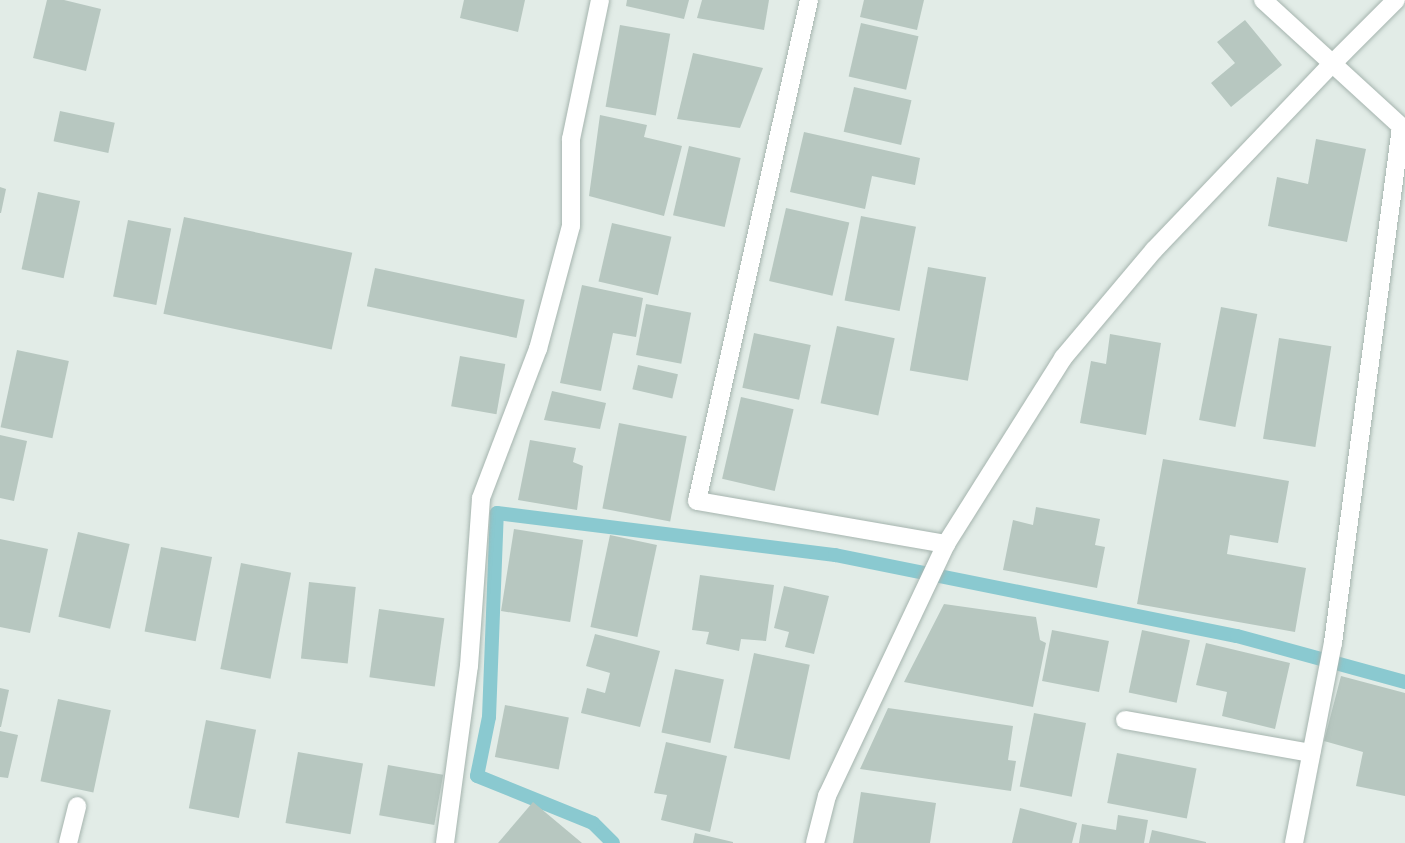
<!DOCTYPE html>
<style>
body{margin:0}
#map{position:relative;width:1405px;height:843px;overflow:hidden;background:#e2ece7;font-family:"Fira Sans",sans-serif}
div>[style]{position:absolute}
[style*='--x']{left:calc(var(--x)*1px);top:calc(var(--y)*1px);width:calc(var(--w)*1px);rotate:calc(var(--a)*1deg)}
.stream>*{height:14px;margin:-7px;padding:0 7px;transform-origin:7px;border-radius:7px;background:#8ac9d0}
.building>*{inset:0;background:#b7c7c0;transform-origin:0 0}
.roads{filter:drop-shadow(0 0 2px #a5b4ae) drop-shadow(0 0 2px #a5b4ae)}
.street>*{height:18px;margin:-9px;padding:0 9px;transform-origin:9px;border-radius:9px;background:#fff}
span{translate:-50% -50%;white-space:nowrap;text-align:center;line-height:1.15;-webkit-text-stroke:4.5px #f2f8f5;paint-order:stroke}
</style>
<div id="map">
<div class="stream">
<i style="--x:613;--y:843;--w:28;--a:-135"></i>
<i style="--x:593;--y:823;--w:125;--a:-157.9"></i>
<i style="--x:477;--y:776;--w:60;--a:-78.5"></i>
<i style="--x:489;--y:717;--w:204;--a:-87.8"></i>
<i style="--x:497;--y:513;--w:341;--a:7.1"></i>
<i style="--x:835;--y:555;--w:410;--a:11.4"></i>
<i style="--x:1237;--y:636;--w:174;--a:15.3"></i>
</div>
<div class="building">
<i style="clip-path:polygon(47px 0,64px 0,101px 9px,86px 71px,33px 58px)"></i>
<i style="clip-path:polygon(464px 0,525px 0,518px 32px,460px 18px)"></i>
<i style="clip-path:polygon(627px 0,689px 0,684px 19px,626px 6px)"></i>
<i style="clip-path:polygon(702px 0,769px 0,764px 30px,697px 18px)"></i>
<i style="clip-path:polygon(864px 0,924px 0,917px 30px,860px 17px)"></i>
<i style="clip-path:polygon(1245px 20px,1282px 65px,1231px 107px,1211px 83px,1235px 63px,1217px 42px)"></i>
<i style="left:861px;top:23px;width:59px;height:55px;rotate:13deg"></i>
<i style="left:620px;top:25px;width:51px;height:83px;rotate:10deg"></i>
<i style="clip-path:polygon(693px 53px,763px 68px,740px 128px,677px 119px)"></i>
<i style="left:854px;top:87px;width:59px;height:46px;rotate:13deg"></i>
<i style="left:60px;top:111px;width:56px;height:31px;rotate:12deg"></i>
<i style="clip-path:polygon(600px 115px,647px 125px,644px 137px,682px 146px,664px 216px,589px 196px)"></i>
<i style="clip-path:polygon(804px 132px,920px 158px,915px 185px,872px 176px,865px 209px,790px 192px)"></i>
<i style="clip-path:polygon(1316px 139px,1366px 149px,1347px 242px,1268px 226px,1277px 177px,1308px 184px)"></i>
<i style="left:689px;top:146px;width:53px;height:71px;rotate:13deg"></i>
<i style="clip-path:polygon(0 187px,6px 189px,1px 213px,0 213px)"></i>
<i style="left:38px;top:192px;width:43px;height:79px;rotate:12deg"></i>
<i style="left:786px;top:208px;width:65px;height:75px;rotate:13deg"></i>
<i style="left:861px;top:216px;width:56px;height:86px;rotate:11deg"></i>
<i style="left:184px;top:217px;width:172px;height:99px;rotate:12deg"></i>
<i style="left:128px;top:220px;width:44px;height:78px;rotate:11deg"></i>
<i style="left:612px;top:223px;width:61px;height:60px;rotate:13deg"></i>
<i style="left:928px;top:267px;width:59px;height:105px;rotate:10deg"></i>
<i style="left:375px;top:268px;width:153px;height:39px;rotate:12deg"></i>
<i style="clip-path:polygon(582px 285px,643px 298px,636px 337px,613px 333px,601px 391px,560px 383px)"></i>
<i style="left:646px;top:304px;width:46px;height:52px;rotate:11deg"></i>
<i style="left:1221px;top:307px;width:37px;height:115px;rotate:11deg"></i>
<i style="left:837px;top:326px;width:59px;height:79px;rotate:12deg"></i>
<i style="left:754px;top:333px;width:58px;height:56px;rotate:12deg"></i>
<i style="clip-path:polygon(1110px 334px,1161px 343px,1146px 435px,1080px 423px,1091px 361px,1106px 364px)"></i>
<i style="left:1279px;top:338px;width:53px;height:102px;rotate:9deg"></i>
<i style="left:17px;top:350px;width:53px;height:79px;rotate:12deg"></i>
<i style="left:460px;top:356px;width:46px;height:51px;rotate:10deg"></i>
<i style="left:638px;top:365px;width:41px;height:25px;rotate:13deg"></i>
<i style="clip-path:polygon(552px 391px,606px 403px,600px 429px,544px 420px)"></i>
<i style="left:741px;top:397px;width:54px;height:84px;rotate:13deg"></i>
<i style="left:619px;top:423px;width:69px;height:87px;rotate:11deg"></i>
<i style="clip-path:polygon(0 435px,27px 441px,14px 501px,0 498px)"></i>
<i style="clip-path:polygon(530px 440px,576px 448px,573px 462px,583px 466px,577px 510px,518px 500px)"></i>
<i style="clip-path:polygon(1163px 459px,1289px 481px,1278px 543px,1230px 535px,1227px 554px,1306px 568px,1295px 632px,1137px 604px)"></i>
<i style="clip-path:polygon(1036px 507px,1100px 519px,1095px 545px,1105px 547px,1097px 588px,1003px 570px,1013px 520px,1033px 525px)"></i>
<i style="left:514px;top:529px;width:70px;height:83px;rotate:9deg"></i>
<i style="left:78px;top:532px;width:53px;height:87px;rotate:13deg"></i>
<i style="left:610px;top:535px;width:48px;height:94px;rotate:12deg"></i>
<i style="clip-path:polygon(0 539px,48px 549px,30px 633px,0 627px)"></i>
<i style="left:161px;top:547px;width:52px;height:86px;rotate:11deg"></i>
<i style="left:241px;top:563px;width:51px;height:108px;rotate:11deg"></i>
<i style="clip-path:polygon(700px 575px,774px 585px,766px 641px,741px 639px,739px 651px,706px 644px,709px 632px,692px 630px)"></i>
<i style="left:309px;top:582px;width:47px;height:77px;rotate:6deg"></i>
<i style="clip-path:polygon(784px 586px,829px 596px,814px 654px,785px 647px,789px 632px,774px 628px)"></i>
<i style="clip-path:polygon(944px 604px,1036px 617px,1040px 640px,1046px 643px,1033px 707px,904px 682px)"></i>
<i style="left:379px;top:609px;width:66px;height:69px;rotate:8deg"></i>
<i style="left:1052px;top:630px;width:58px;height:52px;rotate:11deg"></i>
<i style="left:1142px;top:630px;width:49px;height:64px;rotate:12deg"></i>
<i style="clip-path:polygon(595px 634px,660px 651px,640px 727px,581px 713px,587px 688px,605px 693px,610px 673px,586px 666px)"></i>
<i style="clip-path:polygon(1206px 643px,1290px 663px,1275px 729px,1222px 716px,1227px 692px,1196px 685px)"></i>
<i style="left:754px;top:653px;width:57px;height:97px;rotate:12deg"></i>
<i style="left:675px;top:669px;width:50px;height:65px;rotate:12deg"></i>
<i style="clip-path:polygon(1341px 676px,1405px 693px,1405px 796px,1356px 786px,1363px 752px,1324px 741px)"></i>
<i style="clip-path:polygon(0 688px,9px 690px,1px 727px,0 727px)"></i>
<i style="left:58px;top:699px;width:54px;height:84px;rotate:12deg"></i>
<i style="left:505px;top:705px;width:65px;height:53px;rotate:11deg"></i>
<i style="clip-path:polygon(888px 708px,1013px 726px,1008px 760px,1016px 761px,1011px 791px,860px 769px)"></i>
<i style="left:1034px;top:713px;width:53px;height:75px;rotate:11deg"></i>
<i style="left:206px;top:720px;width:51px;height:90px;rotate:11deg"></i>
<i style="clip-path:polygon(0 731px,18px 735px,8px 778px,0 777px)"></i>
<i style="clip-path:polygon(666px 742px,727px 756px,710px 832px,661px 820px,667px 795px,654px 793px)"></i>
<i style="left:298px;top:752px;width:66px;height:72px;rotate:10deg"></i>
<i style="left:1117px;top:753px;width:81px;height:51px;rotate:11deg"></i>
<i style="left:388px;top:765px;width:56px;height:51px;rotate:10deg"></i>
<i style="clip-path:polygon(861px 792px,936px 803px,930px 843px,853px 843px)"></i>
<i style="clip-path:polygon(533px 802px,582px 843px,498px 843px)"></i>
<i style="clip-path:polygon(1020px 808px,1077px 823px,1072px 843px,1012px 843px)"></i>
<i style="clip-path:polygon(1118px 815px,1148px 820px,1144px 843px,1079px 843px,1082px 824px,1116px 830px)"></i>
<i style="clip-path:polygon(1152px 830px,1206px 842px,1206px 843px,1149px 843px)"></i>
<i style="clip-path:polygon(695px 833px,733px 842px,733px 843px,693px 843px)"></i>
</div>
<div class="roads">
<div class="street">
<i style="--x:809;--y:0;--w:513;--a:102.6"></i>
<i style="--x:697;--y:501;--w:253;--a:9.8"></i>
<i style="--x:1263;--y:0;--w:193;--a:42.5"></i>
<i style="--x:1125;--y:720;--w:189;--a:10.1"></i>
<i style="--x:68;--y:843;--w:38;--a:-76"></i>
<i style="--x:445;--y:843;--w:179;--a:-82.3"></i>
<i style="--x:469;--y:666;--w:168;--a:-85.9"></i>
<i style="--x:481;--y:498;--w:160;--a:-69.1"></i>
<i style="--x:538;--y:349;--w:127;--a:-75"></i>
<i style="--x:571;--y:226;--w:87;--a:-90"></i>
<i style="--x:571;--y:139;--w:142;--a:-78.2"></i>
<i style="--x:815;--y:843;--w:49;--a:-75.7"></i>
<i style="--x:827;--y:796;--w:279;--a:-64.7"></i>
<i style="--x:946;--y:544;--w:220;--a:-57.8"></i>
<i style="--x:1063;--y:358;--w:141;--a:-49.9"></i>
<i style="--x:1154;--y:250;--w:259;--a:-46.3"></i>
<i style="--x:1333;--y:63;--w:89;--a:-45"></i>
<i style="--x:1294;--y:843;--w:204;--a:-79"></i>
<i style="--x:1333;--y:643;--w:520;--a:-82.49"></i>
</div>
</div>
</div>
